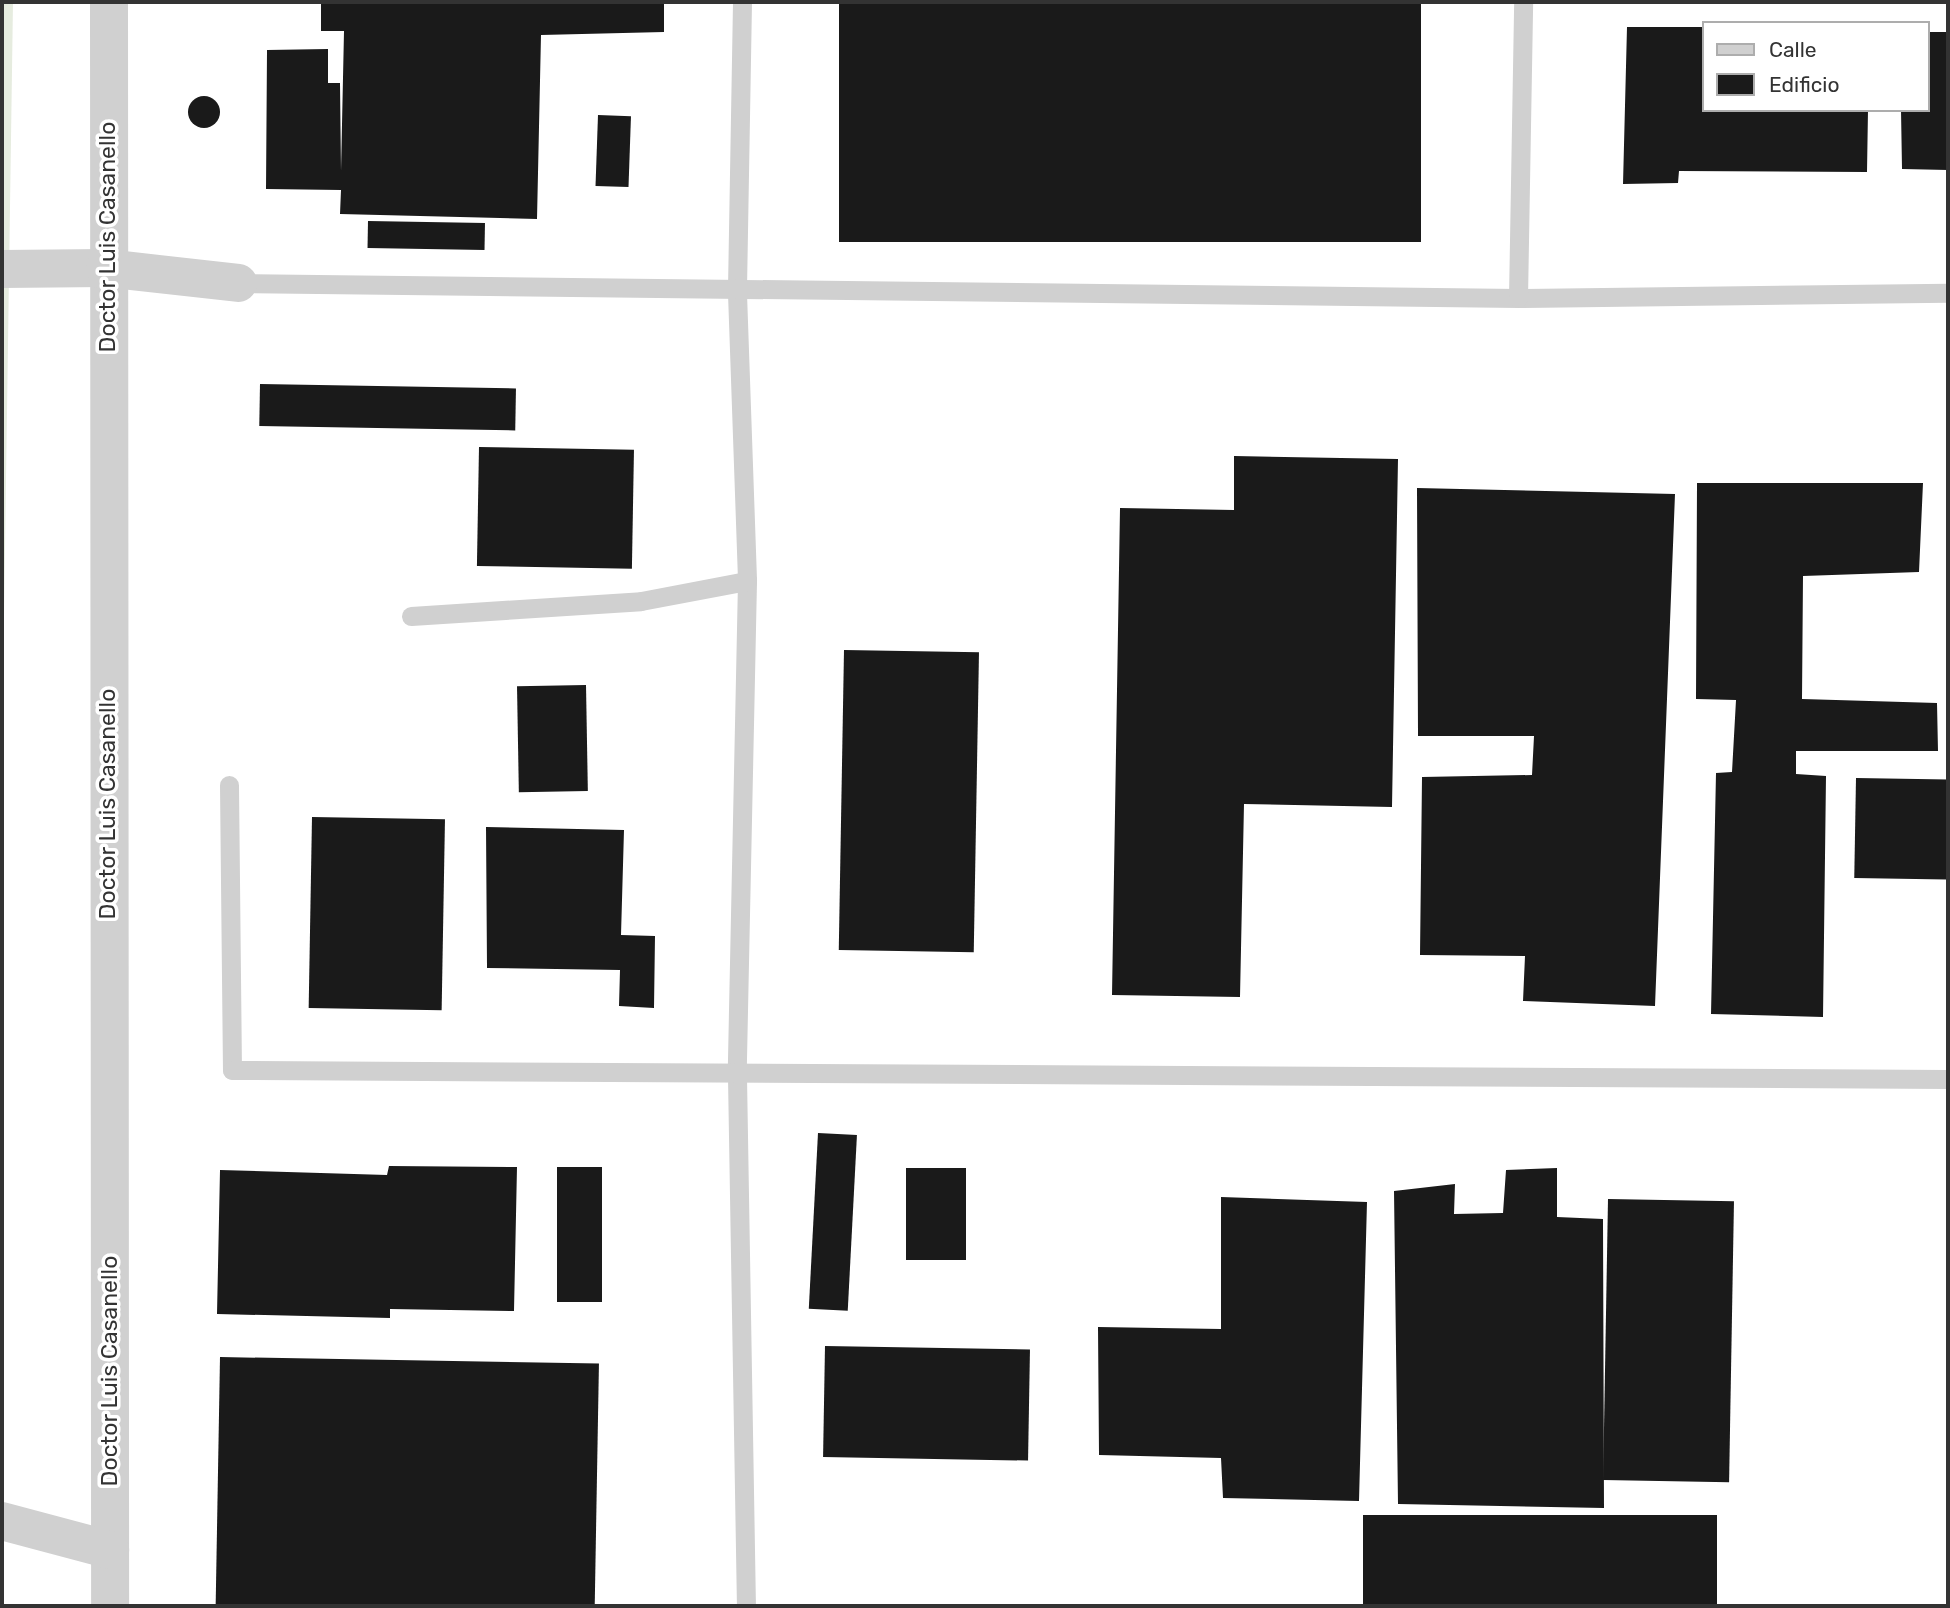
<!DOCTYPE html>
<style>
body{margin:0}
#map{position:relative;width:1950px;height:1608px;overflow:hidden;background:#fff;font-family:Rubik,sans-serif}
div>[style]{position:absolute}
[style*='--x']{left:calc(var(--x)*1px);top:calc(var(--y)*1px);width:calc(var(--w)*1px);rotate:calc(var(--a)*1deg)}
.green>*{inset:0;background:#e6ecdf}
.building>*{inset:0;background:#1a1a1a;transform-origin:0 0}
.round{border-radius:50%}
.service>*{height:19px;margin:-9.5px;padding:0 9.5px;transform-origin:9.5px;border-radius:9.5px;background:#d0d0d0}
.minor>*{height:38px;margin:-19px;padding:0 19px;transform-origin:19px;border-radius:19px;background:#d0d0d0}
span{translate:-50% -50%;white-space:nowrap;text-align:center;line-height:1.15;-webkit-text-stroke:7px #fff;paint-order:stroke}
.street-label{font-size:23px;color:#333}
.frame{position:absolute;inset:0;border:4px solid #333;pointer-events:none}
.legend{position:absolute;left:1702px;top:21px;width:228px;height:91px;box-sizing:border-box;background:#fff;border:2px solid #adadad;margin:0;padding:9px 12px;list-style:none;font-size:21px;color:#333}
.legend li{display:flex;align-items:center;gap:14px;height:35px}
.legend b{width:35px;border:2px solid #adadad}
</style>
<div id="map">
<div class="green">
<i style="clip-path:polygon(2px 2px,13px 2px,2px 754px)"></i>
</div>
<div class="building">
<i style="clip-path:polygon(321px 2px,664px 2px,664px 32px,541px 35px,537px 219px,340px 214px,341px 190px,266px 189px,267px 50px,328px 49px,328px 83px,340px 83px,341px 171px,344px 31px,321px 31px)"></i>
<i style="left:839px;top:2px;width:582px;height:240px"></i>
<i style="clip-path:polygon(1627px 27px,1703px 27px,1703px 110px,1868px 110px,1867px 172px,1679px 171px,1678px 183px,1623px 184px)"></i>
<i style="clip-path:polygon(1927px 32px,1948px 32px,1948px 170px,1902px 169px,1901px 110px,1927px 110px)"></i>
<i class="round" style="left:188px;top:96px;width:32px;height:32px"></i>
<i style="left:598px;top:115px;width:33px;height:71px;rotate:2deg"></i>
<i style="left:368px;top:221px;width:117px;height:27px;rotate:1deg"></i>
<i style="left:260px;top:384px;width:256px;height:42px;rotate:1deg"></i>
<i style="left:479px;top:447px;width:155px;height:119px;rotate:1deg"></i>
<i style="clip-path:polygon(1234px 456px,1398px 459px,1392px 807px,1244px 804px,1240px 997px,1112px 995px,1120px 508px,1234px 510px)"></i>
<i style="clip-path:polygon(1697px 483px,1923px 483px,1919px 572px,1803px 576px,1802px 699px,1937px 703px,1938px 751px,1796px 751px,1796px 774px,1826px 776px,1823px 1017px,1711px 1014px,1716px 773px,1732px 772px,1736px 700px,1696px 699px)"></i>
<i style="clip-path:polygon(1417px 488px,1675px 494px,1655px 1006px,1523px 1001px,1525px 956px,1420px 955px,1422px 777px,1532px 775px,1534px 736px,1418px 736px)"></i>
<i style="left:844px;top:650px;width:135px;height:300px;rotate:1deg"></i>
<i style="left:586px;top:685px;width:106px;height:69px;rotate:89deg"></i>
<i style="left:1856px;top:778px;width:92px;height:100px;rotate:1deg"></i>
<i style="left:312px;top:817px;width:133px;height:191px;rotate:1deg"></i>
<i style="clip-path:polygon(486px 827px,624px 830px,621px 935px,655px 936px,654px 1008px,619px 1006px,620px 970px,487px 968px)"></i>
<i style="left:818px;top:1133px;width:39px;height:176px;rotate:3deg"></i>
<i style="clip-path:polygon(389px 1166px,517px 1167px,514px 1311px,390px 1309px,390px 1318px,217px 1314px,220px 1170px,387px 1175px)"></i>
<i style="left:557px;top:1167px;width:45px;height:135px"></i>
<i style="left:966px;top:1168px;width:92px;height:60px;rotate:90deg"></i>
<i style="clip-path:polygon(1557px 1168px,1557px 1217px,1603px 1219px,1604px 1508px,1398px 1504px,1394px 1191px,1455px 1184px,1454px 1214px,1503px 1213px,1506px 1170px)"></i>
<i style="clip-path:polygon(1221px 1197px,1367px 1202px,1359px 1501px,1223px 1498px,1221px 1458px,1099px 1455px,1098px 1327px,1221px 1329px)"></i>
<i style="left:1608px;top:1199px;width:126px;height:281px;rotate:1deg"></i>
<i style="left:825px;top:1346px;width:205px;height:111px;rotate:1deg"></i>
<i style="left:220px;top:1357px;width:379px;height:249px;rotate:1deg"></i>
<i style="left:1363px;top:1515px;width:354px;height:91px"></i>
</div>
<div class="service">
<i style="--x:742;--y:2;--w:291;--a:91"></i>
<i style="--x:737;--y:293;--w:288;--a:88"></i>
<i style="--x:747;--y:581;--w:496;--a:91.2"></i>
<i style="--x:737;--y:1077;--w:529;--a:89.03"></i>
<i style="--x:238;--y:283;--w:1280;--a:0.67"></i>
<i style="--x:1518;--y:298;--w:430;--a:-0.7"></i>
<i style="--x:1518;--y:298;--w:296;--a:-89"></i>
<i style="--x:411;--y:616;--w:230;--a:-3.7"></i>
<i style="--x:641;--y:601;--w:108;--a:-10.7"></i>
<i style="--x:229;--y:785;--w:285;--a:89.4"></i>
<i style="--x:232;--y:1070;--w:1716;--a:0.3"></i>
</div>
<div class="minor">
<i style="--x:109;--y:2;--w:1604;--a:89.96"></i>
<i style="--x:2;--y:269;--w:103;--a:-0.6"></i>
<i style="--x:105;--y:268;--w:134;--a:6.4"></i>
<i style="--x:2;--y:1521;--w:112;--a:15"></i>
</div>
<div class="street-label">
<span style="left:107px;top:237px;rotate:-90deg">Doctor Luis Casanello</span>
<span style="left:107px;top:804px;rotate:-90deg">Doctor Luis Casanello</span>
<span style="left:109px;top:1371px;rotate:-90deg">Doctor Luis Casanello</span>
</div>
<div class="frame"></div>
<ul class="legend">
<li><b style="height:9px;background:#d0d0d0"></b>Calle</li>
<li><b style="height:19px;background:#1a1a1a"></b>Edificio</li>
</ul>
</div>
